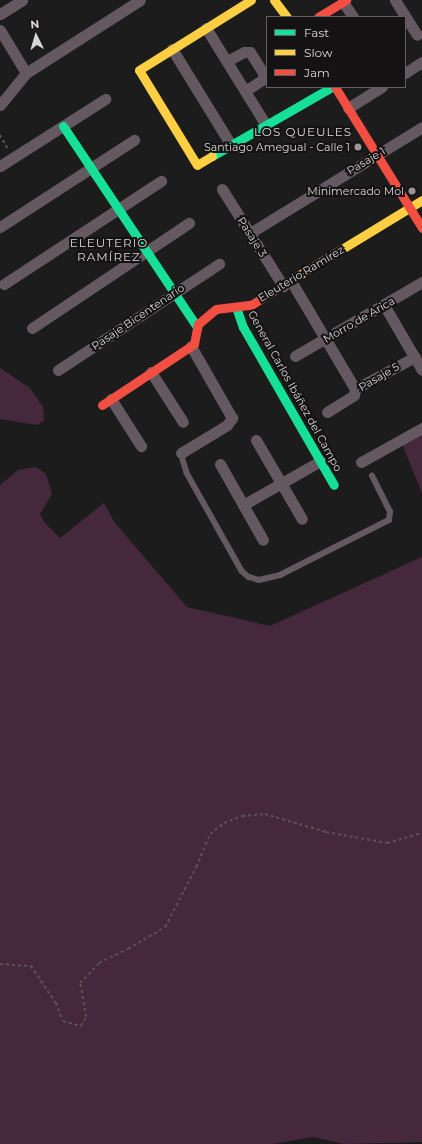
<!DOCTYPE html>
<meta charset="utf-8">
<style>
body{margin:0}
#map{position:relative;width:422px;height:1144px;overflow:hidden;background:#1d1c1d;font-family:Montserrat,sans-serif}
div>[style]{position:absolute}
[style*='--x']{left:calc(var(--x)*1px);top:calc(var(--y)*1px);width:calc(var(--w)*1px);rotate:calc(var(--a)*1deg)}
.green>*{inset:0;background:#45283c}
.path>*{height:1.5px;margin-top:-0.75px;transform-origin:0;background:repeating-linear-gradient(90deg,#585256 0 3px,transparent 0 6px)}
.lane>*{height:5.5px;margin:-2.75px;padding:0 2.75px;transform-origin:2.75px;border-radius:2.75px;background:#645960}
.street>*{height:11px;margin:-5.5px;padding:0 5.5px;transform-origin:5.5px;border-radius:5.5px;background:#645960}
.fast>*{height:9px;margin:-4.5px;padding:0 4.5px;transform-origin:4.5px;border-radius:4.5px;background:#16e098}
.slow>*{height:9px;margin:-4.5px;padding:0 4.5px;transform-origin:4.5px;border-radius:4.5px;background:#ffcf43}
.jam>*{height:9px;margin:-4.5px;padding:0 4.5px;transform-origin:4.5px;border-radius:4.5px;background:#f24e42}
.dots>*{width:11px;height:11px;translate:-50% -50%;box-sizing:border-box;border:2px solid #151214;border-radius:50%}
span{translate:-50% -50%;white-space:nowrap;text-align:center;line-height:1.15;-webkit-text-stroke:4px #151214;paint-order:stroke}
.poi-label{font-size:11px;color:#d8d6d7}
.right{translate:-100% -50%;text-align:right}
.street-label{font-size:11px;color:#d8d6d7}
.neighbourhood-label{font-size:12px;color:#d8d6d7;letter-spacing:1px}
.legend{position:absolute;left:266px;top:16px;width:140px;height:72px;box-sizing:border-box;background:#151214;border:1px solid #636062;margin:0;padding:5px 7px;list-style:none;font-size:12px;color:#d8d6d7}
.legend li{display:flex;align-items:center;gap:8px;height:20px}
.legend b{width:20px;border:1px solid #636062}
.north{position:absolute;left:16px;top:16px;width:40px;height:40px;-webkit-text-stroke:3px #151214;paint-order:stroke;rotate:355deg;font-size:11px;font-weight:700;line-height:16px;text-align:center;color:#d8d6d7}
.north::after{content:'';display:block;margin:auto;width:14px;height:18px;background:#d8d6d7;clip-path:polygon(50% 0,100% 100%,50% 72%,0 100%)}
</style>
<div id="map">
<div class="green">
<i style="clip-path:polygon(0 368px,30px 388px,43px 407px,44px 421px,37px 425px,0 419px)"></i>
<i style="clip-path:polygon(422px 434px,422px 493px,402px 444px)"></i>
<i style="clip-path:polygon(36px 467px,46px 474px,52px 494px,40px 514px,44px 522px,60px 538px,104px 503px,115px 523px,187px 607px,270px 626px,422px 557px,422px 1142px,344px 1144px,313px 1137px,273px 1144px,0 1144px,0 485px,18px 470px)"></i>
</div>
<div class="path">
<i style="--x:0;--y:135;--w:16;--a:60"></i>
<i style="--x:0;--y:964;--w:31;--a:4"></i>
<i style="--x:31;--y:966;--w:45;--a:56"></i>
<i style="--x:56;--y:1003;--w:19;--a:69"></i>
<i style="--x:63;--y:1021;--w:19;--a:16"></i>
<i style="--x:81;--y:1026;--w:10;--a:-61"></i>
<i style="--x:86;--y:1017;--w:35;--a:-100"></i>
<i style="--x:80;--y:983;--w:28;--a:-46"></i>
<i style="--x:99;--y:963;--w:32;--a:-26"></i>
<i style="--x:128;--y:949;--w:43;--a:-30.7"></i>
<i style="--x:165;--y:927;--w:68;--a:-62.7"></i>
<i style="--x:196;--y:867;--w:36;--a:-67"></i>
<i style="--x:210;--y:834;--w:18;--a:-38"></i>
<i style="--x:224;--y:823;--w:19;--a:-21"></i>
<i style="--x:242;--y:816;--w:23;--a:-5"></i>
<i style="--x:265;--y:814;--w:64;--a:16.4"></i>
<i style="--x:326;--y:832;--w:62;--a:10.2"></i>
<i style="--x:387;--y:843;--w:36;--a:-16"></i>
</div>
<div class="lane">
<i style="--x:181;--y:453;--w:21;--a:73"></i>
<i style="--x:187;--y:473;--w:112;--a:60.7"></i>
<i style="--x:242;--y:571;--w:9;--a:41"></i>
<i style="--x:249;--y:577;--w:10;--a:17"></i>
<i style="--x:259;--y:580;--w:22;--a:-13"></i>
<i style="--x:280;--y:575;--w:122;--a:-26.8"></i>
<i style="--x:389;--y:520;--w:8;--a:-83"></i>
<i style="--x:390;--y:512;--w:40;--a:-116.6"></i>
</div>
<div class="street">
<i style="--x:395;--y:0;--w:41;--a:57.8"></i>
<i style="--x:343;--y:2;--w:18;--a:56"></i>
<i style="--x:0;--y:14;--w:26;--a:-32"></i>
<i style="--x:206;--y:28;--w:114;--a:58.3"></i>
<i style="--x:0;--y:30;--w:50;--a:58.8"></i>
<i style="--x:172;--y:49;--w:113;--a:58.4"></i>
<i style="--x:227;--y:61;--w:19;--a:-28"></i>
<i style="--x:244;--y:52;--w:6;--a:0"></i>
<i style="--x:250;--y:52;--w:26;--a:58"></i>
<i style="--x:264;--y:74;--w:6;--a:108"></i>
<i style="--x:262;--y:80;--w:20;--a:147"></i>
<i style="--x:405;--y:73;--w:20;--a:-33"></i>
<i style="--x:0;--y:105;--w:41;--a:-50.9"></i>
<i style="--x:26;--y:73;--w:135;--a:-32.6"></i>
<i style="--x:348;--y:108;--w:40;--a:-32"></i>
<i style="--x:0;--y:166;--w:125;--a:-32.5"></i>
<i style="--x:222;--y:189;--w:115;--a:57.8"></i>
<i style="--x:0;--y:227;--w:160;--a:-33"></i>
<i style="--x:250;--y:233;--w:202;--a:-31.6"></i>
<i style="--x:291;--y:281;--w:126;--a:59.3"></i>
<i style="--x:4;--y:284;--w:188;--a:-33.3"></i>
<i style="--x:384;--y:305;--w:75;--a:59.7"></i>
<i style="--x:32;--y:328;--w:189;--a:-33.8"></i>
<i style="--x:295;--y:356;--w:147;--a:-30.2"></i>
<i style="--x:58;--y:370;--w:193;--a:-33.4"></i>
<i style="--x:151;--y:372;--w:59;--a:57.4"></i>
<i style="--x:355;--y:389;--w:68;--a:-28.1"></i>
<i style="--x:111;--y:399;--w:56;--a:57.4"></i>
<i style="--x:327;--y:412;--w:32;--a:-32"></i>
<i style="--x:354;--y:395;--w:6;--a:-81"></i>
<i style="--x:256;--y:440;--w:91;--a:59.8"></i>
<i style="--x:181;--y:453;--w:54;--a:-31.3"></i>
<i style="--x:227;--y:425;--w:9;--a:-54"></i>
<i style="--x:232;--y:418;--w:83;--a:-119.7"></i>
<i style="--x:361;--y:462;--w:70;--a:-29.1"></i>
<i style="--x:220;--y:464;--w:87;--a:60.5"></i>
<i style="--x:243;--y:505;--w:89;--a:-29.7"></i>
</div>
<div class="fast">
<i style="--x:63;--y:126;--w:242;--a:56.3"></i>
<i style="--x:212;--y:156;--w:138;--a:-29.9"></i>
<i style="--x:236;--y:307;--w:21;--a:71"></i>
<i style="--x:243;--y:327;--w:182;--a:60.1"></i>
</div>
<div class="slow">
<i style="--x:274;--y:0;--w:21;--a:53"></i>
<i style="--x:212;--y:156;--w:17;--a:149"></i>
<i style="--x:197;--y:165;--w:111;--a:-121.4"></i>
<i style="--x:139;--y:70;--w:132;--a:-32"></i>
<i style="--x:273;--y:291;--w:175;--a:-31.4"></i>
</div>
<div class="jam">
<i style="--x:318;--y:17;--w:33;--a:-31"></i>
<i style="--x:335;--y:87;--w:166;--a:58.3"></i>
<i style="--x:102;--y:405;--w:110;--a:-33.5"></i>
<i style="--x:194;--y:344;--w:20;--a:-79"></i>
<i style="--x:198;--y:324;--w:23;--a:-40"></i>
<i style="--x:216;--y:309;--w:35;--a:-7"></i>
<i style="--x:251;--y:305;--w:26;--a:-32"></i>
</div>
<div class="dots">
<i style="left:358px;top:147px;background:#979596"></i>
<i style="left:412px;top:191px;background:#979596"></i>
</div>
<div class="poi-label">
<span class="right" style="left:350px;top:147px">Santiago Amegual - Calle 1</span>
<span class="right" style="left:404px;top:191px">Minimercado Mol</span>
</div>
<div class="street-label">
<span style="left:366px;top:161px;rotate:-31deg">Pasaje 1</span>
<span style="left:252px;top:237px;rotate:58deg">Pasaje 3</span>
<span style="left:301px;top:274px;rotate:-31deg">Eleuterio Ramírez</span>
<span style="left:138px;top:317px;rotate:-34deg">Pasaje Bicentenario</span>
<span style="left:359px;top:320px;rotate:-30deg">Morro de Arica</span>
<span style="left:379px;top:377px;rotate:-30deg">Pasaje 5</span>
<span style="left:295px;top:391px;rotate:61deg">General Carlos Ibáñez del Campo</span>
</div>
<div class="neighbourhood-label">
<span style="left:303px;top:132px">LOS QUEULES</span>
<span style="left:109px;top:250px">ELEUTERIO<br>RAMÍREZ</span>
</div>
<ul class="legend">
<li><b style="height:5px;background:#16e098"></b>Fast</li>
<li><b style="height:5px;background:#ffcf43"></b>Slow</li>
<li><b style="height:5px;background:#f24e42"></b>Jam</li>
</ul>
<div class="north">N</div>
</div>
